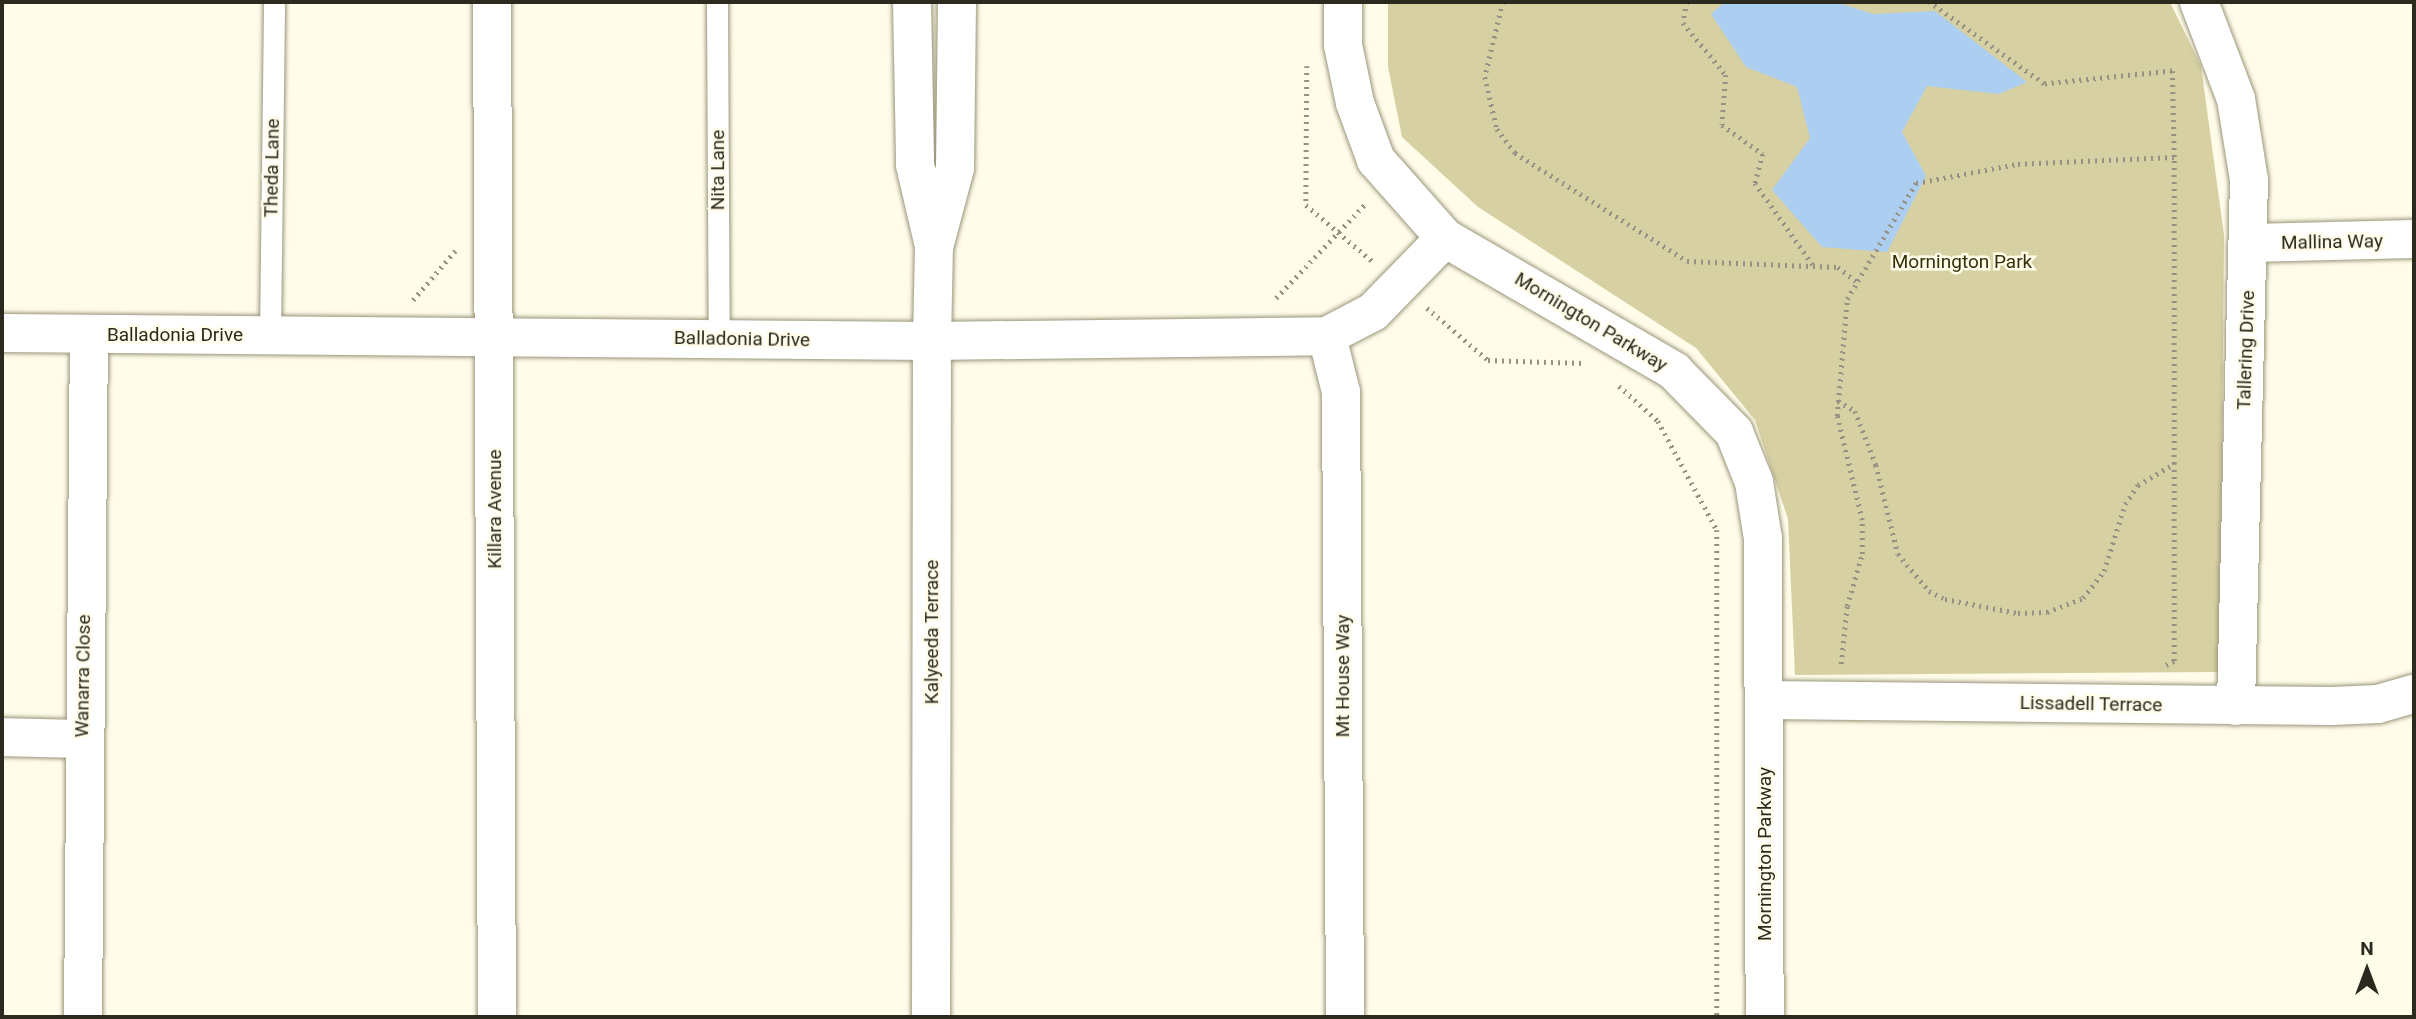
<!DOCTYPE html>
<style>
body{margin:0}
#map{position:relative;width:2416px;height:1019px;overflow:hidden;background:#fffcea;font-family:Roboto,sans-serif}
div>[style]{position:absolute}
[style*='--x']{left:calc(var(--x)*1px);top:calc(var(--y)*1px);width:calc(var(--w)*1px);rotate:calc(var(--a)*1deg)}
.green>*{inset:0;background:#d7d0a3}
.water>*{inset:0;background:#abcef1}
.path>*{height:4.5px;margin-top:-2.25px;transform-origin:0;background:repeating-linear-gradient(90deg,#959284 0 2px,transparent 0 7px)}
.roads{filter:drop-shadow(0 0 2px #9a967a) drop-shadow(0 0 2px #9a967a)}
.service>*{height:21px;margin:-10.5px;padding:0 10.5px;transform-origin:10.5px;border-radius:10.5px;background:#fff}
.minor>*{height:38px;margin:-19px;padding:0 19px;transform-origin:19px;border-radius:19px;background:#fff}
.tertiary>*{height:38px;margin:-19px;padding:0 19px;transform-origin:19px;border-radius:19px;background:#fff}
span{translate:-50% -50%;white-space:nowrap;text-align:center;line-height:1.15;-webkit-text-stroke:5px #fffcea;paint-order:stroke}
.street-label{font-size:19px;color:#2c2a1f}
.park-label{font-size:19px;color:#362f09}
.frame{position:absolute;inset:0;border:4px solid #2c2a1f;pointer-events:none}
.north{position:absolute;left:2332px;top:935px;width:70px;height:70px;-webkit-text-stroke:5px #fffcea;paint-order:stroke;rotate:0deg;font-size:19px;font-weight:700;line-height:28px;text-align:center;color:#2c2a1f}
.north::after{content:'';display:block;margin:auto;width:24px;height:32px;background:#2c2a1f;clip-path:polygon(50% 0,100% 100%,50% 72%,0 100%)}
</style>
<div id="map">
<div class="green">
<i style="clip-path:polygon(1388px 2px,2170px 2px,2201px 66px,2224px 235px,2220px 672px,1795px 675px,1788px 519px,1755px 420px,1696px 348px,1478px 207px,1402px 137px,1388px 67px)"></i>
</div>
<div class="water">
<i style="clip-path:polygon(1725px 2px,1836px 2px,1873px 14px,1935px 11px,2027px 82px,1999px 94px,1927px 86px,1902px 132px,1926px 176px,1887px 252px,1822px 247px,1772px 190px,1810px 138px,1797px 87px,1746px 67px,1711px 14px)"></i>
</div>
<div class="path">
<i style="--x:1503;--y:2;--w:77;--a:103.5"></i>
<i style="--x:1485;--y:77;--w:53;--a:77"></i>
<i style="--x:1497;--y:129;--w:30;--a:53"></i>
<i style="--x:1515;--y:153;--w:203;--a:32.1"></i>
<i style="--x:1687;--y:261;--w:151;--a:2.3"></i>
<i style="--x:1838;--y:267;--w:24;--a:38"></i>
<i style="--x:1687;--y:2;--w:21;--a:101"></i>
<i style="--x:1683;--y:23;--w:67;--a:50.4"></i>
<i style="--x:1726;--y:75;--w:50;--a:94.6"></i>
<i style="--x:1722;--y:125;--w:50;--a:35.3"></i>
<i style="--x:1763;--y:154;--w:30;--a:105"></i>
<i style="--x:1755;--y:183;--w:100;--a:54.7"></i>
<i style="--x:1307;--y:66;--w:139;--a:90.4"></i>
<i style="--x:1306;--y:205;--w:87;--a:40.3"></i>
<i style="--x:1276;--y:298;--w:131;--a:-46.5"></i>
<i style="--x:413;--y:300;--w:65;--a:-49.4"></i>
<i style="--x:1427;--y:308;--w:80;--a:40.4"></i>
<i style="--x:1488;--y:360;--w:96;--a:1.8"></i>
<i style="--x:1619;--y:386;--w:52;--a:41.9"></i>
<i style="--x:1658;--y:421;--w:124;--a:61.6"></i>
<i style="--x:1717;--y:530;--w:487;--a:90"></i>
<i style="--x:1838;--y:401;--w:20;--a:30"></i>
<i style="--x:1855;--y:411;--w:58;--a:68.7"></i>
<i style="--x:1876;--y:465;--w:92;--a:76.1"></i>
<i style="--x:1898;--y:554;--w:48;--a:50"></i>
<i style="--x:1929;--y:591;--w:18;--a:27"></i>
<i style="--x:1945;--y:599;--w:74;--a:10.9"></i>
<i style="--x:2018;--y:613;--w:29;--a:-2"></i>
<i style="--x:2047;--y:612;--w:39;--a:-21"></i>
<i style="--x:2083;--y:598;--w:34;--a:-52"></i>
<i style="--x:2104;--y:571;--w:70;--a:-72.6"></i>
<i style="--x:2125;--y:504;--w:23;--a:-56"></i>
<i style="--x:2138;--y:485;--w:42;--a:-30.3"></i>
<i style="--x:2174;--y:464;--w:307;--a:-90"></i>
<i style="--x:1841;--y:664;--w:58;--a:-84.1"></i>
<i style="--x:1847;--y:606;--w:54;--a:-73.9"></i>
<i style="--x:1862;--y:554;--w:34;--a:-90"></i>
<i style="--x:1862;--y:520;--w:107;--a:-103.5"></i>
<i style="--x:1837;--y:416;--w:117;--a:-85.1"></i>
<i style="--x:1847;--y:299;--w:135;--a:-59.3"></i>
<i style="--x:1916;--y:183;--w:104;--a:-10.6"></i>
<i style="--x:2018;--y:164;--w:156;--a:-2.6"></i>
<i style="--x:2174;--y:157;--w:86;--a:-91.3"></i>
<i style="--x:2172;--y:71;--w:129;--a:174.2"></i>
<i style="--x:2044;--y:84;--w:141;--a:-144.5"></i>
<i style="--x:2166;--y:665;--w:9;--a:-27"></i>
<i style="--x:2174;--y:661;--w:197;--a:-90"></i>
</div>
<div class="roads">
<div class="service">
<i style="--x:717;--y:2;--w:336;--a:89.7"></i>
<i style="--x:270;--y:335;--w:333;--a:-89.3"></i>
</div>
<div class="minor">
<i style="--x:492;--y:2;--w:1015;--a:89.72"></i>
<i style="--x:912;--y:2;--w:163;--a:88.9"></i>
<i style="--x:915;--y:165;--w:79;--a:76.8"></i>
<i style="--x:2199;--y:2;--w:104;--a:69.1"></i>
<i style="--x:2236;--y:99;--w:82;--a:80.9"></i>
<i style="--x:2249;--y:180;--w:526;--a:91.42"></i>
<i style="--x:2249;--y:243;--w:165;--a:-1.4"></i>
<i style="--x:2;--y:333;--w:930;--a:0.49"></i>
<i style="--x:932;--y:341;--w:395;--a:-0.7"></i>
<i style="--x:1327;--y:336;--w:52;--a:-27.6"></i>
<i style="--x:1373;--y:312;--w:103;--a:-45.8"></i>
<i style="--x:1327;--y:336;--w:58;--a:76"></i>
<i style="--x:1341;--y:392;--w:625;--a:89.63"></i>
<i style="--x:1766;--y:700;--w:566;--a:0.61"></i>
<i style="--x:2332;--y:706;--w:46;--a:-2.5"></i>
<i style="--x:2378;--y:704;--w:37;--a:-16"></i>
<i style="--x:2;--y:737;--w:80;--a:1.4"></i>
<i style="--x:83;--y:1017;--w:682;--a:-89.5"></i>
<i style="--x:931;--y:1017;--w:676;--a:-89.92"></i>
<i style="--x:932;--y:341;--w:94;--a:-88.8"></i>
<i style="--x:934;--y:247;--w:82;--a:-75.1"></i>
<i style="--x:955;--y:168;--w:166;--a:-89.3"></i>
</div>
<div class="tertiary">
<i style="--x:1343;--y:2;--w:43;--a:90"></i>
<i style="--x:1343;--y:45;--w:59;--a:78.3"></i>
<i style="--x:1355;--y:103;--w:61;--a:69.8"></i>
<i style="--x:1376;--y:160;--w:104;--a:48.5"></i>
<i style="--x:1445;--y:238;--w:265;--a:30.1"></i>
<i style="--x:1674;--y:371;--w:86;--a:45.5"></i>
<i style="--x:1734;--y:432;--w:54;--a:68.2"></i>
<i style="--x:1754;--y:482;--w:58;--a:81"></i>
<i style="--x:1763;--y:539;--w:478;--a:89.8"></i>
</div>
</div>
<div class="street-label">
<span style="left:272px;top:168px;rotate:-89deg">Theda Lane</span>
<span style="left:718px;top:170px;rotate:-90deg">Nita Lane</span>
<span style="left:2332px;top:242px;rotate:-1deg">Mallina Way</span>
<span style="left:1591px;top:322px;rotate:31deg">Mornington Parkway</span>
<span style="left:175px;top:335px">Balladonia Drive</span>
<span style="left:742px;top:339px;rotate:1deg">Balladonia Drive</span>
<span style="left:2246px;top:350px;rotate:-88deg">Tallering Drive</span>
<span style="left:495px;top:509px;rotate:-90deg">Killara Avenue</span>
<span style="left:932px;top:632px;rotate:-90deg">Kalyeeda Terrace</span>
<span style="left:83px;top:676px;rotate:-89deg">Wanarra Close</span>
<span style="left:1343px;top:676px;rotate:-90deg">Mt House Way</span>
<span style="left:2091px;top:704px;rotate:1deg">Lissadell Terrace</span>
<span style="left:1765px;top:854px;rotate:-90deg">Mornington Parkway</span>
</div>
<div class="park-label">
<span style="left:1962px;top:262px">Mornington Park</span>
</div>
<div class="frame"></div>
<div class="north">N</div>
</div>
